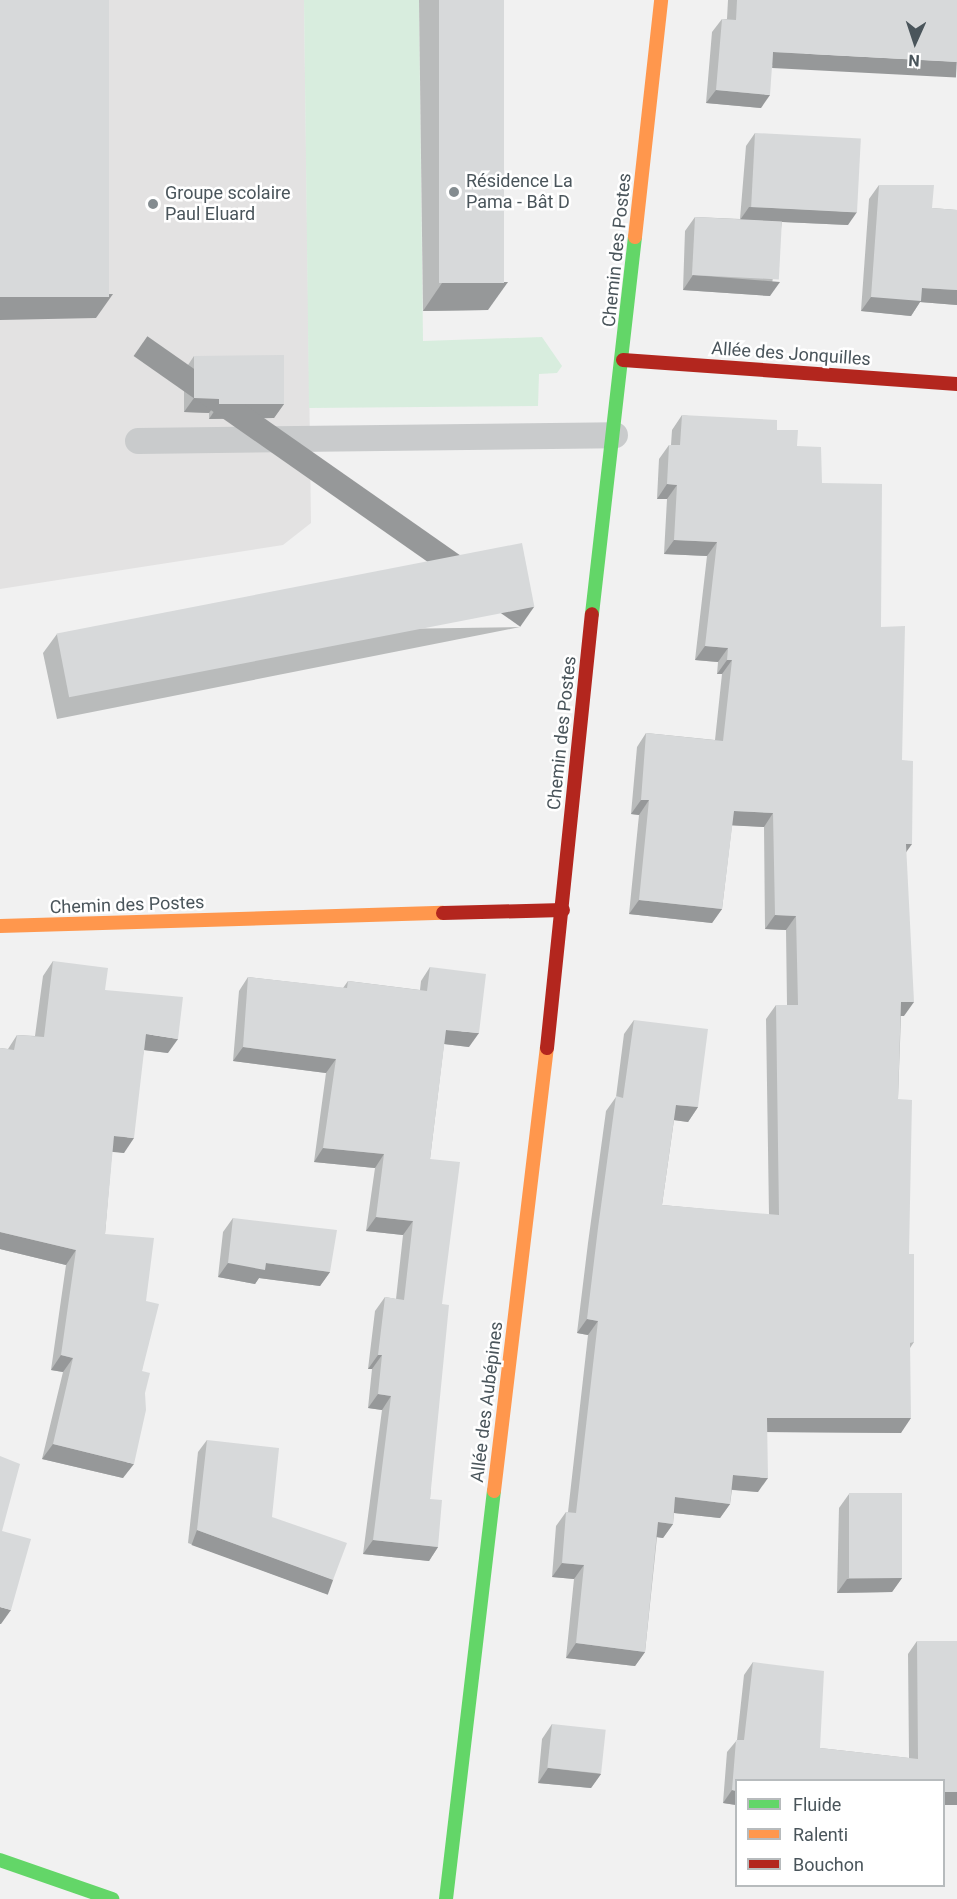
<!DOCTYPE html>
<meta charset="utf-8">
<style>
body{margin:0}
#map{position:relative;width:957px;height:1899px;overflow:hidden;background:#f1f1f1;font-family:Roboto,sans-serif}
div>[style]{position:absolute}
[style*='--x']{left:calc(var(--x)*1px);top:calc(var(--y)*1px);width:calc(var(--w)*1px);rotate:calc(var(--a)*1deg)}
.education>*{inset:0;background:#e3e2e2}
.green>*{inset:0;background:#d8edde}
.lane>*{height:26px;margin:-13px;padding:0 13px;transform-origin:13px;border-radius:13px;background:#c9cbcc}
.fast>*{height:14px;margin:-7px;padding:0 7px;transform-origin:7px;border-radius:7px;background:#63d668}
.slow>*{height:14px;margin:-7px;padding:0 7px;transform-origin:7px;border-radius:7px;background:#ff974d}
.jam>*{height:14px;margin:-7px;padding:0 7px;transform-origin:7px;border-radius:7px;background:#b3261e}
.wall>*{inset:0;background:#b9bbbb}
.shaded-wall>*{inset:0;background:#969899;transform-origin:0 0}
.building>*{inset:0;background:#d7d9da;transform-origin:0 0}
.dots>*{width:16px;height:16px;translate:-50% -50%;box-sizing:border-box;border:3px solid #fff;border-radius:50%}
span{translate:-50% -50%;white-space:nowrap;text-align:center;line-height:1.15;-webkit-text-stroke:5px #fff;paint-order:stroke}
.poi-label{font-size:18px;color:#4a555b}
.left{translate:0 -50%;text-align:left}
.street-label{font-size:18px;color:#4a555b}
.legend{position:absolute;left:735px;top:1779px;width:210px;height:108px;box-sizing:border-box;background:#fff;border:2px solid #b7bbbd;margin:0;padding:8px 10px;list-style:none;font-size:18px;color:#4a555b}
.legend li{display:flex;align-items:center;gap:12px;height:30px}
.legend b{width:30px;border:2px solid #b7bbbd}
.north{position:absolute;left:885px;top:12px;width:60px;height:60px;-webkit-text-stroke:4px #fff;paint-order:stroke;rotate:183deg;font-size:16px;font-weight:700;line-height:24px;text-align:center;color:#4a555b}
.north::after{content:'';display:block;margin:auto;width:21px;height:27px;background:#4a555b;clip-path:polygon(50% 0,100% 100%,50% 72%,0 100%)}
</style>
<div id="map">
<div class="education">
<i style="clip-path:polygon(0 0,304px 0,311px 523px,283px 545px,0 589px)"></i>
</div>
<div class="green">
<i style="clip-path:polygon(304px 0,419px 0,423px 341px,542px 337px,562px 366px,557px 373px,539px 374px,538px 406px,309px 408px)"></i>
</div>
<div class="lane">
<i style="--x:138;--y:441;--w:477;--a:-0.7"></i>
</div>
<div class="fast">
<i style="--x:592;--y:614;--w:379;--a:-83.5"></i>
<i style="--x:0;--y:1860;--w:119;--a:19.2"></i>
<i style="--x:446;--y:1899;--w:411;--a:-83.3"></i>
</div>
<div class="slow">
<i style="--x:635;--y:237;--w:238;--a:-83.7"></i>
<i style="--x:0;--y:926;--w:443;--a:-1.7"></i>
<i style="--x:494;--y:1491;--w:446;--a:-83.2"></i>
</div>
<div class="jam">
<i style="--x:623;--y:360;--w:335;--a:4.1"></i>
<i style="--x:443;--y:913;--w:120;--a:-1.4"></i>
<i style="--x:547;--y:1048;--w:436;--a:-84.1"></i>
</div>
<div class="wall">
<i style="clip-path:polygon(419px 0,504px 0,488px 310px,423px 311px)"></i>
<i style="clip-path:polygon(728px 0,957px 0,772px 65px,761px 108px,706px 103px,712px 32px,722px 19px,727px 19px)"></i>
<i style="clip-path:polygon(755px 133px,848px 225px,782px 222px,770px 296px,683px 290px,685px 231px,695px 217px,740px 219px,746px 146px)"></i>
<i style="clip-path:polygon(879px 185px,932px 208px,957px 210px,957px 305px,920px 302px,911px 316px,861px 311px,869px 199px)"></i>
<i style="clip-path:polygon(194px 356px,284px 404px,274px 418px,209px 419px,209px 413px,184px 412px,184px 371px)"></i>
<i style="clip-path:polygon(682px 415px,777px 430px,797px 446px,822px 483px,881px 627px,902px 760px,906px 852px,904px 1016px,901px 1016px,898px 1099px,909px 1254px,914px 1342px,910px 1348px,901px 1433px,767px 1432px,758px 1492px,732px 1490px,730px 1504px,720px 1518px,674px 1513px,673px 1524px,663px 1538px,657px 1537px,645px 1652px,635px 1666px,566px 1658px,574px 1579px,552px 1577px,556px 1526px,566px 1512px,568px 1512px,588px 1335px,577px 1333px,588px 1243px,606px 1111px,616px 1097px,624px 1034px,634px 1020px,698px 1107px,688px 1122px,674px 1120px,662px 1205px,769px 1215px,766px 1019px,776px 1005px,787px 1005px,786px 930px,765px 929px,764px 827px,732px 825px,722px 909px,712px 923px,629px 914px,639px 815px,631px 814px,637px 747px,646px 733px,715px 740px,722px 674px,717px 674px,718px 662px,695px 660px,707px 556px,664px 554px,667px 499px,657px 499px,659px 459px,669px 445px,671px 445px,672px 430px)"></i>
<i style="clip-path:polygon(520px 627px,57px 719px,43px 653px,57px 634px)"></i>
<i style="clip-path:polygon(53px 961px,105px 990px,168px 1053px,144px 1050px,124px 1153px,112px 1151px,105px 1234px,146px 1301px,142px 1371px,123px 1478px,42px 1459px,63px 1372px,51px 1370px,66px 1265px,0 1249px,0 1048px,8px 1049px,17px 1035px,35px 1036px,43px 976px)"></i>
<i style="clip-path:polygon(430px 967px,469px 1047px,444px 1044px,430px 1159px,442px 1304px,430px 1499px,438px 1547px,429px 1561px,363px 1554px,382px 1410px,368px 1408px,372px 1369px,368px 1369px,375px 1311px,385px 1297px,396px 1299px,403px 1235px,366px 1231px,375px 1168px,314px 1162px,326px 1073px,233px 1061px,239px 991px,248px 977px,343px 988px,348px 981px,420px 990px,421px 981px)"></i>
<i style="clip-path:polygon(233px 1218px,330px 1272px,320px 1286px,259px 1278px,255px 1284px,218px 1277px,223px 1232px)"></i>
<i style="clip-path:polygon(207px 1440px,324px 1593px,188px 1543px,198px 1452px)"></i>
<i style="clip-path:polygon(849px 1494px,902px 1578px,892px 1592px,837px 1593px,839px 1508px)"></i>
<i style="clip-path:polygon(917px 1641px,957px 1804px,736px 1780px,736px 1805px,723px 1803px,727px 1752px,737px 1740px,744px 1675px,753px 1662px,820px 1748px,909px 1758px,908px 1654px)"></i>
<i style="clip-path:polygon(552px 1724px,601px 1774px,591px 1788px,538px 1783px,542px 1739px)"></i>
</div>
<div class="shaded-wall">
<i style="left:773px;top:52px;width:184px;height:16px;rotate:3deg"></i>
<i style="clip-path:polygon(716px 90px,770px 95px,761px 108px,706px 103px)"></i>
<i style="clip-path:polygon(749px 207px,857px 212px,848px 225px,740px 220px)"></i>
<i style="clip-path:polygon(693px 275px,780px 282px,770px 296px,683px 290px)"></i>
<i style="clip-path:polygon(508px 282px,488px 310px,423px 311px,442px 283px)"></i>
<i style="clip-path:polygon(922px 288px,957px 290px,957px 305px,920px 302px,911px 316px,861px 311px,871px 297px)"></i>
<i style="clip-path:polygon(113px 294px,96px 318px,0 320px,0 297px)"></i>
<i style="clip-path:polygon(194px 398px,219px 399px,209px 413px,184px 412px)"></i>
<i style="clip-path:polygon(219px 404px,284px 404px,274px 418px,209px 419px)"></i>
<i style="clip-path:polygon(667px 484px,677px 485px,667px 499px,657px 499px)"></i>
<i style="clip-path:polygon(674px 540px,717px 542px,707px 556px,664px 554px)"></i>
<i style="left:534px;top:607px;width:24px;height:472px;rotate:125deg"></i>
<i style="clip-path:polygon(705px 646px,728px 648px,718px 662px,695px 660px)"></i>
<i style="clip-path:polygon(727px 660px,732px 660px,722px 674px,717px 674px)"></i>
<i style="clip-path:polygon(641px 800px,649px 800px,639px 815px,631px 814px)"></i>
<i style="clip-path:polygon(734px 811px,773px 813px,764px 827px,724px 825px)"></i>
<i style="clip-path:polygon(906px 844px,912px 844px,902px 858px)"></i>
<i style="clip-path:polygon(639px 900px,722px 909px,712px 923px,629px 914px)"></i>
<i style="clip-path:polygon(775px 915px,796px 916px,786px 930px,765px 929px)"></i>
<i style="clip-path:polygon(901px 1002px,914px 1002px,904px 1016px,891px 1016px)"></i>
<i style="clip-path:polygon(446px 1030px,479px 1033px,469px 1047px,436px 1043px)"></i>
<i style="clip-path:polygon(146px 1034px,178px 1039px,168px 1053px,136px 1049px)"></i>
<i style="clip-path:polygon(243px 1047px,336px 1059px,326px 1073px,233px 1061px)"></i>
<i style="clip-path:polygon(676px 1105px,698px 1107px,688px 1122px,666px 1119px)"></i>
<i style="clip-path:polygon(114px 1136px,134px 1138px,124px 1153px,103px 1151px)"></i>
<i style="clip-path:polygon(323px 1148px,384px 1154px,375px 1168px,314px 1162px)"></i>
<i style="clip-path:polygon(376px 1217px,413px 1221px,403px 1235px,366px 1231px)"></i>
<i style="clip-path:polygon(0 1232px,76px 1250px,66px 1265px,0 1249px)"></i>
<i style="clip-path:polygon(228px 1263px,266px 1263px,330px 1272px,320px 1286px,259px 1278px,255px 1284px,218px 1277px)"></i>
<i style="clip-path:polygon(587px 1319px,598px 1321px,588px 1335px,577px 1333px)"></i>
<i style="clip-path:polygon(61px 1355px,73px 1358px,63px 1372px,51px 1370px)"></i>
<i style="clip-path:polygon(378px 1355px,382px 1355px,372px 1369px,368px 1369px)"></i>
<i style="clip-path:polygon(378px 1394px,391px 1396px,382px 1410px,368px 1408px)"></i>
<i style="clip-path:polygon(767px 1418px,911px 1418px,901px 1433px,757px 1432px)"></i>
<i style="clip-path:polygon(53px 1444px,134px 1464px,123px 1478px,42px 1459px)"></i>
<i style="clip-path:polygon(733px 1475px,768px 1478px,758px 1492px,724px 1489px)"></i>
<i style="clip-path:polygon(675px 1497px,730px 1504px,720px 1518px,665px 1512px)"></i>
<i style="clip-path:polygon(658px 1522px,673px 1524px,663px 1538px,649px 1536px)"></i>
<i style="left:197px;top:1530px;width:145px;height:16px;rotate:20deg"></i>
<i style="clip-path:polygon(373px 1540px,438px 1547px,429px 1561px,363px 1554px)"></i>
<i style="clip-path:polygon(562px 1563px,584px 1565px,574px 1579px,552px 1577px)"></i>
<i style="clip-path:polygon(902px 1578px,892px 1592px,837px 1593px,847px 1579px)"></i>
<i style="clip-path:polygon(0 1607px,11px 1610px,1px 1624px,0 1624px)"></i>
<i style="clip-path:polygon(576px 1643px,645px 1652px,635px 1666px,566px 1658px)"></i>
<i style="clip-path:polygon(548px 1768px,601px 1774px,591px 1788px,538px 1783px)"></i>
<i style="clip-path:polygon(732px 1790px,736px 1791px,736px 1805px,723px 1803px)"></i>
<i style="left:944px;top:1792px;width:13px;height:13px"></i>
</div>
<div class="building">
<i style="left:0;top:0;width:109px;height:297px"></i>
<i style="left:439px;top:0;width:65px;height:283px"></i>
<i style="clip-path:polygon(737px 0,957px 0,957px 62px,773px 52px,770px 95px,716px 90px,722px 19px,736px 20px)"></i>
<i style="left:755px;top:133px;width:106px;height:74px;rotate:3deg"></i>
<i style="clip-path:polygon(879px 185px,934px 185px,932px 208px,957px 210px,957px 290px,922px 288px,921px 301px,871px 297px)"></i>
<i style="left:695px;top:217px;width:87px;height:58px;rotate:3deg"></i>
<i style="clip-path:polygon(284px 355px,284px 404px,219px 404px,219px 399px,194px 398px,194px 356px)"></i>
<i style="clip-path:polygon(682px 415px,777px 420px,777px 430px,798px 430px,797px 446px,821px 447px,822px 483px,882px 484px,881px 627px,905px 626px,902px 760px,913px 761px,912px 844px,906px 844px,914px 1002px,901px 1002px,898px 1099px,912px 1100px,909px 1254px,914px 1254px,914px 1342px,910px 1343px,911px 1418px,767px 1418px,768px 1478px,733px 1475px,730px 1504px,675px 1497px,673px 1524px,658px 1522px,645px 1652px,576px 1643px,584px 1565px,562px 1563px,566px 1512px,576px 1513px,598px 1321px,587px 1319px,598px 1228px,616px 1096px,623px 1098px,634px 1020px,708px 1029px,698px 1107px,676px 1105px,662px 1205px,779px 1215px,776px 1005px,798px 1005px,796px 916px,775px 915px,773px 813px,734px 811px,722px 909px,639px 900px,649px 800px,641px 800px,646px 733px,723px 741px,732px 660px,727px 660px,728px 648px,705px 646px,717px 542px,674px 540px,677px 485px,667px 484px,669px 445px,680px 445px)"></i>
<i style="left:522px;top:543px;width:65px;height:474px;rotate:79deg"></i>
<i style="clip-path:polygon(53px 961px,108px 968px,105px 990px,183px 997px,178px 1039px,146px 1034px,134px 1138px,114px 1136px,105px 1234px,154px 1238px,146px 1301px,159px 1304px,142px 1371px,150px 1373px,145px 1393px,146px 1410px,134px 1464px,53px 1444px,73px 1358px,61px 1355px,76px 1250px,0 1232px,0 1048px,14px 1050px,17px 1035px,44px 1037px)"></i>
<i style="clip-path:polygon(430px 967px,486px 974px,479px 1033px,446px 1030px,430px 1159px,460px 1162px,442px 1304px,449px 1305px,430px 1499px,442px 1500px,438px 1547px,373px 1540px,391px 1396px,378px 1394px,382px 1355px,378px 1355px,385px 1297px,404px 1300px,413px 1221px,376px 1217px,384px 1154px,323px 1148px,336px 1059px,243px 1047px,248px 977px,347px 988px,348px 981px,427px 991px)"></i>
<i style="clip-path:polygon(233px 1218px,337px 1230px,330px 1272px,266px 1263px,265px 1270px,228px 1263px)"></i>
<i style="clip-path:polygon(207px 1440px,279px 1448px,272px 1517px,347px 1543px,333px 1580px,197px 1530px)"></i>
<i style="clip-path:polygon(0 1456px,20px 1464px,2px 1531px,31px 1539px,11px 1610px,0 1607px)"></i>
<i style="left:902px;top:1493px;width:85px;height:53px;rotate:90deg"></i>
<i style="clip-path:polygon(917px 1641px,957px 1641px,957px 1792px,944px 1792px,944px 1780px,736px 1780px,736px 1791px,732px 1790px,736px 1740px,744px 1740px,753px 1662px,824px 1671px,820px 1748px,918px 1759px)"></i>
<i style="left:552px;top:1724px;width:54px;height:44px;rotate:6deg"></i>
</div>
<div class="dots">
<i style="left:454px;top:192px;background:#848c90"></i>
<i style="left:153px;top:204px;background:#848c90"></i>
</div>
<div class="poi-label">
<span class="left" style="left:466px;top:192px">Résidence La<br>Pama - Bât D</span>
<span class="left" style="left:165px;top:204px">Groupe scolaire<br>Paul Eluard</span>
</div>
<div class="street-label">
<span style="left:617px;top:250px;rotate:-84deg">Chemin des Postes</span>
<span style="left:791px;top:354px;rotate:4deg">Allée des Jonquilles</span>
<span style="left:562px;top:733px;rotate:-84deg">Chemin des Postes</span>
<span style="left:127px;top:905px;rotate:-2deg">Chemin des Postes</span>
<span style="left:487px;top:1402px;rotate:-83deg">Allée des Aubépines</span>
</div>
<ul class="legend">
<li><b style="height:8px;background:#63d668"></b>Fluide</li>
<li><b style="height:8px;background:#ff974d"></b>Ralenti</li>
<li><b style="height:8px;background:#b3261e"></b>Bouchon</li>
</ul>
<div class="north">N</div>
</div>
